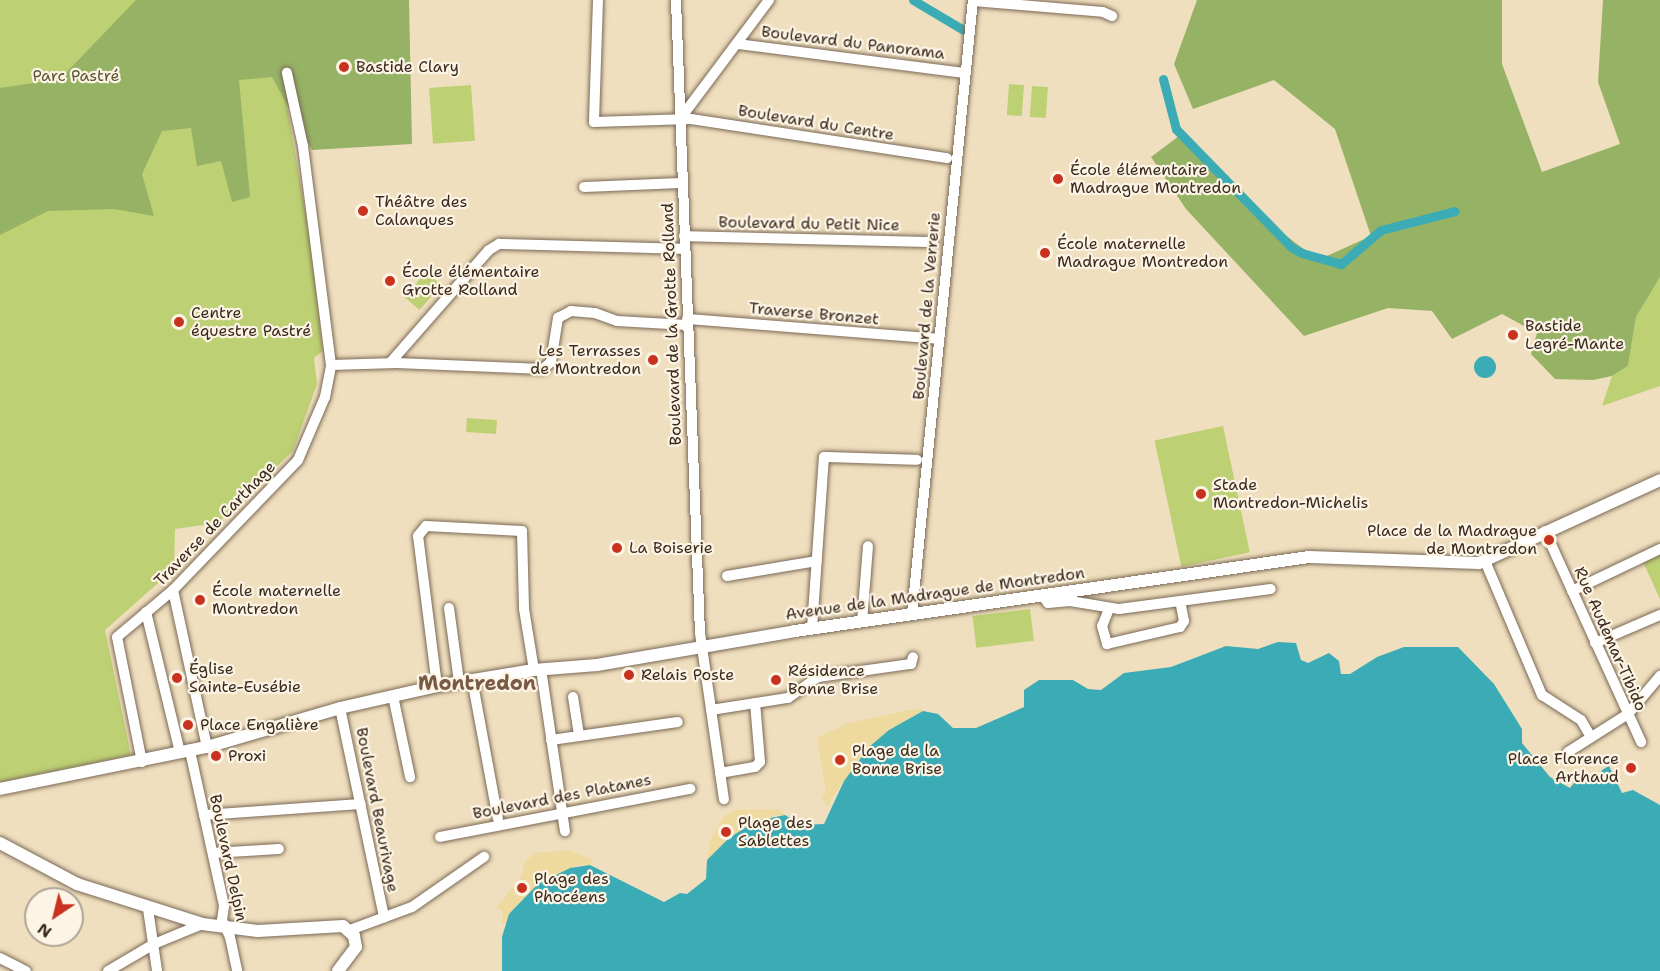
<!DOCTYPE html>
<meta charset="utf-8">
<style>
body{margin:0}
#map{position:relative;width:1660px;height:971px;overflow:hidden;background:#f0dfbe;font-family:"Shantell Sans",sans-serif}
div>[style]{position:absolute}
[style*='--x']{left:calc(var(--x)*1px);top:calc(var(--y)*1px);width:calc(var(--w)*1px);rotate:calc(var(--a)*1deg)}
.green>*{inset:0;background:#bdd073;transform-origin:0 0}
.forest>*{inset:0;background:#96b265}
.sand>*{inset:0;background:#eeda9e}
.water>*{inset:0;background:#3bacb5}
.round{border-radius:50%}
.canal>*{height:9px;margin:-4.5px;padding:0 4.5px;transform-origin:4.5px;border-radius:4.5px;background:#3bacb5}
.roads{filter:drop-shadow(0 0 2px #7a6956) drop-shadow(0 0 2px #7a6956)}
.minor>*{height:10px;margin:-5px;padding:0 5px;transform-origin:5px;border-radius:5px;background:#fff}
.tertiary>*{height:12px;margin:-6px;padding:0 6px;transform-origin:6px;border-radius:6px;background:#fff}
.dots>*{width:16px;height:16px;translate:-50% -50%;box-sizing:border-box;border:3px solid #fcf5e5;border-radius:50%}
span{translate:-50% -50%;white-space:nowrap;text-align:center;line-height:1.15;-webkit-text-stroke:4.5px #fcf5e5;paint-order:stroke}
.street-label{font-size:16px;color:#3b2a1e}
.poi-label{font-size:16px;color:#3b2a1e}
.left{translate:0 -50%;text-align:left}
.right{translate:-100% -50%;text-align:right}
.park-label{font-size:16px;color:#5c5433}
.quarter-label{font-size:20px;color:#7a5a45;font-weight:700}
.north{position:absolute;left:24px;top:887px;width:60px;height:60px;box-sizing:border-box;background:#fcf5e5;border:2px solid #afa495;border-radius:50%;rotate:215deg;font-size:16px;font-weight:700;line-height:24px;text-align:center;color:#3b2a1e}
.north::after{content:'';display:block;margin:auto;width:21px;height:27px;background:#c8321e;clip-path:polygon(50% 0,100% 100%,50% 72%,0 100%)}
</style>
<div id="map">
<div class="green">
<i style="clip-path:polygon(0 0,358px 0,279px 60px,309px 233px,323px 351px,314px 358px,317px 384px,293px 451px,218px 523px,175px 529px,174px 569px,105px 630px,131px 755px,0 782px)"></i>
<i style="left:1009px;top:84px;width:15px;height:31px;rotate:4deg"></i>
<i style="left:471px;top:85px;width:56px;height:42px;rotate:86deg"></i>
<i style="left:1032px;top:86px;width:16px;height:31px;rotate:4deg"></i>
<i style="left:426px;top:272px;width:20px;height:33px;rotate:41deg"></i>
<i style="clip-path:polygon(1660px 277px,1660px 386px,1602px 406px,1612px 376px,1628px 366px,1636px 317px)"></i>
<i style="left:467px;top:418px;width:30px;height:14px;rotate:4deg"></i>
<i style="left:1223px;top:426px;width:129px;height:70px;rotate:78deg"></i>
<i style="clip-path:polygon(1660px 554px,1660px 599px,1643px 562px)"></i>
<i style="left:1030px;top:609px;width:32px;height:58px;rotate:83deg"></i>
</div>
<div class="forest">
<i style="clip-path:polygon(136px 0,409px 0,412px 144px,312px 150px,272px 77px,239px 80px,250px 197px,232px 202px,221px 161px,197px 166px,191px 128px,162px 131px,142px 174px,154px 216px,114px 209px,48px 211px,0 235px,0 88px,60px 79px)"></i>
<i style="clip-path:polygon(1197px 0,1502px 0,1502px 64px,1542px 172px,1620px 144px,1598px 82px,1603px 0,1660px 0,1660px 277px,1636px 317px,1628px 366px,1612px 376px,1593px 380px,1555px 379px,1531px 354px,1537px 333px,1502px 314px,1452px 339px,1432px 311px,1388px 308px,1304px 336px,1186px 209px,1151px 157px,1179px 136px,1243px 203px,1318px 260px,1371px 236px,1335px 129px,1274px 80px,1193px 109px,1174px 64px)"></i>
</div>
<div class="sand">
<i style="clip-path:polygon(919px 708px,923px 711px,889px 730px,844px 781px,827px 807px,821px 796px,826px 793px,817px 738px,848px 723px)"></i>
<i style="clip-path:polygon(780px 809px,785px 815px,775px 815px,729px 838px,707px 860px,710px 841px,724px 816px,735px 810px)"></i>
<i style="clip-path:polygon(569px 850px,593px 860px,590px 865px,578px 865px,538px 884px,509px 914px,506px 925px,502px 922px,503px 911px,496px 908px,521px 877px,525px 862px,534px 853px)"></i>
</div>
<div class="water">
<i class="round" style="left:1474px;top:356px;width:22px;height:22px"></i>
<i style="clip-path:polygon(1278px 642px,1296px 643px,1301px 660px,1308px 663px,1329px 653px,1339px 661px,1341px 674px,1350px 674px,1377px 657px,1404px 647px,1458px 647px,1494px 684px,1522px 729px,1522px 743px,1550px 777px,1570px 788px,1577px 779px,1585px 783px,1599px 779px,1602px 770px,1609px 766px,1622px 793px,1633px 790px,1660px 805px,1660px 971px,502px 971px,502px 937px,509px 914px,538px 884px,570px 868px,590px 865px,664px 902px,680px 893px,687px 894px,706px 879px,707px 860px,729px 838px,756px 821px,785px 815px,801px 825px,824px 824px,844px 781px,869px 747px,889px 730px,923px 711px,938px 714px,953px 728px,976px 728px,1024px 707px,1024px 690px,1039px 680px,1073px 680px,1088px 689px,1101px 690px,1124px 673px,1171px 667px,1226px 646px,1258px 649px)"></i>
</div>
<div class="canal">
<i style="--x:913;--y:0;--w:61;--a:30.8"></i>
<i style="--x:1163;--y:79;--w:52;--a:75.4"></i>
<i style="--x:1176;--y:129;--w:165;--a:45.7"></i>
<i style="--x:1291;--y:247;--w:13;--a:29"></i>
<i style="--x:1302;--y:253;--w:41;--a:15.8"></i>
<i style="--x:1341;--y:264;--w:52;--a:-40.4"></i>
<i style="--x:1381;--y:230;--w:76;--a:-14.4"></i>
</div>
<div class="roads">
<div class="minor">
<i style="--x:598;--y:0;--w:122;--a:91.9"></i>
<i style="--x:594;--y:122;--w:97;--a:-1.8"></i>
<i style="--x:691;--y:119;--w:259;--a:8.7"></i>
<i style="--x:676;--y:0;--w:633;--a:87.83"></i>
<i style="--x:700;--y:633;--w:168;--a:81.8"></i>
<i style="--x:973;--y:1;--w:130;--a:4.8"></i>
<i style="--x:1103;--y:12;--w:10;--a:24"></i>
<i style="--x:738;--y:44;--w:229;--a:7.3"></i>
<i style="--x:680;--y:119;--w:149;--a:-53.2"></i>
<i style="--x:584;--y:187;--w:97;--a:-2.4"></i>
<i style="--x:684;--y:236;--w:249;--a:1.4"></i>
<i style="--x:687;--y:319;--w:253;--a:4.5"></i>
<i style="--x:390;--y:363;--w:150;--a:-48.8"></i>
<i style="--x:489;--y:250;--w:12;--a:-31"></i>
<i style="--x:499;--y:244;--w:185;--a:1.5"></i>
<i style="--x:331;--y:365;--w:65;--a:-1.8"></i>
<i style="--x:396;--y:363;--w:147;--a:2.3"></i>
<i style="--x:543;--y:369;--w:11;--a:-41"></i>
<i style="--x:551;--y:362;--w:45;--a:-81"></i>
<i style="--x:558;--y:318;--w:15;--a:-28"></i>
<i style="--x:571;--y:311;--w:24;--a:5"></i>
<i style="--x:595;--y:313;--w:23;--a:20"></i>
<i style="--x:617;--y:321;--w:70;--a:3.3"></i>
<i style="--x:1545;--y:531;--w:232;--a:65.5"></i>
<i style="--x:1485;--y:561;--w:146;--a:67"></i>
<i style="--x:1542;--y:695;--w:46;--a:32.7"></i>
<i style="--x:1581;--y:720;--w:20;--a:60"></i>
<i style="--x:727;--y:576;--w:91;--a:-9.5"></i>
<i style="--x:173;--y:590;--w:161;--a:77.8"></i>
<i style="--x:1572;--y:591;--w:98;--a:-25.5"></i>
<i style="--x:1042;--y:595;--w:10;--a:53"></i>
<i style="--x:1048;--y:603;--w:22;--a:-5"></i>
<i style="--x:1070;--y:601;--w:50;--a:9.3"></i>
<i style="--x:1119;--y:609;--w:153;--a:-7.5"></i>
<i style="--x:449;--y:608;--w:75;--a:82.3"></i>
<i style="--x:1109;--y:609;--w:18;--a:112"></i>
<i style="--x:1102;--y:626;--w:19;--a:74"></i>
<i style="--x:1107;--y:644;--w:75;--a:-13.1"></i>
<i style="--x:1180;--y:627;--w:7;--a:-56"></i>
<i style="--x:1184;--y:621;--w:20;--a:-101"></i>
<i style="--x:146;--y:612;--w:145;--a:76.4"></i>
<i style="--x:912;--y:614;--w:617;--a:-84.33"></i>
<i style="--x:862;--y:622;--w:76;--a:-85.5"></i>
<i style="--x:812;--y:628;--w:171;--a:-86"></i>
<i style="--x:824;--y:457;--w:93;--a:1.8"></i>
<i style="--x:1595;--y:643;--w:71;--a:-23.3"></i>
<i style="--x:541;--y:669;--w:164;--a:81.6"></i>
<i style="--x:472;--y:679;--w:142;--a:79.5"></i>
<i style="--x:437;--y:686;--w:151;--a:-97.2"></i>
<i style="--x:418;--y:536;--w:13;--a:-51"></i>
<i style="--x:426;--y:526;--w:96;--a:3"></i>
<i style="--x:522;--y:531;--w:78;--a:88.5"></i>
<i style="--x:524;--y:609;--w:62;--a:80.7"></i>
<i style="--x:393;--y:696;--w:83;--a:78.1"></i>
<i style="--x:573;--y:697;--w:39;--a:81"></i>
<i style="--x:340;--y:708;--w:214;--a:78.1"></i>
<i style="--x:711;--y:710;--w:78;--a:-8.9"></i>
<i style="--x:788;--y:698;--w:37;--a:-35"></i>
<i style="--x:818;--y:677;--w:94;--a:-8"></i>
<i style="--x:911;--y:664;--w:7;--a:-74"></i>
<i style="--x:551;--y:740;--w:128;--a:-8.1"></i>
<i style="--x:190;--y:751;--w:159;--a:77.6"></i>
<i style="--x:224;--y:906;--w:14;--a:98"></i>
<i style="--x:222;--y:920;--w:19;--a:65"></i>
<i style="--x:230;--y:937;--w:35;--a:78"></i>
<i style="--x:1568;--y:752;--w:71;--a:-32.3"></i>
<i style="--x:1628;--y:714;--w:50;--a:-49.9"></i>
<i style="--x:142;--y:762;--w:127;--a:-101.3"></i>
<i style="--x:117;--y:637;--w:73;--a:-40"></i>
<i style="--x:173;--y:590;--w:180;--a:-46.1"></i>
<i style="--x:298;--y:460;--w:69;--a:-66.8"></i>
<i style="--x:325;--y:397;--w:33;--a:-79"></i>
<i style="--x:331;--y:365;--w:221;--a:-97.3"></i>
<i style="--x:303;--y:146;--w:75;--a:-102.4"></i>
<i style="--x:720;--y:773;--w:36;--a:-10"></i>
<i style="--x:755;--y:767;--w:7;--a:-45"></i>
<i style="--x:760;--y:762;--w:59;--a:-94.8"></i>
<i style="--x:204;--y:815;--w:157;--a:-4"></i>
<i style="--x:440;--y:837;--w:255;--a:-10.9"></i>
<i style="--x:213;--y:853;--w:66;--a:-3.5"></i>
<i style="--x:148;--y:909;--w:63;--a:81.7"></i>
<i style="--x:350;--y:930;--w:66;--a:-20.4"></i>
<i style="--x:412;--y:907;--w:88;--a:-34.8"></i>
<i style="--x:0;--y:958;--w:29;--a:27"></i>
<i style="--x:108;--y:971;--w:53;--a:-30.4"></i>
<i style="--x:154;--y:944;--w:52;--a:-22.6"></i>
</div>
<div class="tertiary">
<i style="--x:0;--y:789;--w:211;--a:-11.5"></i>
<i style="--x:207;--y:747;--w:139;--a:-16.3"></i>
<i style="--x:340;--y:708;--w:99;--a:-12.8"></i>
<i style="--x:437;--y:686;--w:98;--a:-9.4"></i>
<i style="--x:534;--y:670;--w:63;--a:-4.5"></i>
<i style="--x:597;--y:665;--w:201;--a:-9.7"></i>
<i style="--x:795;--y:631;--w:519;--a:-8.19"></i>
<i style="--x:1309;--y:557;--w:170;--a:2"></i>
<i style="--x:1479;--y:563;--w:199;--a:-24.6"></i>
<i style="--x:0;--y:843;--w:87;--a:28"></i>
<i style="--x:77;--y:884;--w:131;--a:17.7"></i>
<i style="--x:202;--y:924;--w:56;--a:7.1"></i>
<i style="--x:258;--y:931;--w:85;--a:-3.4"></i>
<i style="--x:343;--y:926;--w:15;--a:42"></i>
<i style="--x:354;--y:936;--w:11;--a:80"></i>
<i style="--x:356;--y:947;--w:30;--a:127"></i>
</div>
</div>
<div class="dots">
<i style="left:344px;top:67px;background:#c8321e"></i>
<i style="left:1058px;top:179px;background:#c8321e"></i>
<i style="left:363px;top:211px;background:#c8321e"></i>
<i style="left:1045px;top:253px;background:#c8321e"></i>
<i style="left:390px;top:281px;background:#c8321e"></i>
<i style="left:179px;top:322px;background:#c8321e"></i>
<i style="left:1513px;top:335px;background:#c8321e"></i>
<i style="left:653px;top:360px;background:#c8321e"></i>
<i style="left:1201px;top:494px;background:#c8321e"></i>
<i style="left:1549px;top:540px;background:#c8321e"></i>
<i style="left:617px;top:548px;background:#c8321e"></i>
<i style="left:200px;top:600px;background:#c8321e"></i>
<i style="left:629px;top:675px;background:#c8321e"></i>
<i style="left:177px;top:678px;background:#c8321e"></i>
<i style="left:776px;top:680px;background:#c8321e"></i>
<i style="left:188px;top:725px;background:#c8321e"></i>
<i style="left:216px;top:756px;background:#c8321e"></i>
<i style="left:840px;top:760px;background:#c8321e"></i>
<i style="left:1631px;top:768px;background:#c8321e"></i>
<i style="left:726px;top:832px;background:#c8321e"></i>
<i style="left:522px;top:888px;background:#c8321e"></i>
</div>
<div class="street-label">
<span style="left:853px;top:43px;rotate:7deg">Boulevard du Panorama</span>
<span style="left:816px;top:123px;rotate:9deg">Boulevard du Centre</span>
<span style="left:809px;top:224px;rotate:1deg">Boulevard du Petit Nice</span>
<span style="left:927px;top:306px;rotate:-85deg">Boulevard de la Verrerie</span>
<span style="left:814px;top:314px;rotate:5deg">Traverse Bronzet</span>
<span style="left:672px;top:324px;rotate:-92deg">Boulevard de la Grotte Rolland</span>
<span style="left:215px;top:524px;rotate:-46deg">Traverse de Carthage</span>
<span style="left:935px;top:594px;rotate:-8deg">Avenue de la Madrague de Montredon</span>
<span style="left:1610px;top:639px;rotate:66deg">Rue Audemar-Tibido</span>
<span style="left:562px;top:797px;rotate:-11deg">Boulevard des Platanes</span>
<span style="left:377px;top:810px;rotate:79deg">Boulevard Beaurivage</span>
<span style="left:228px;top:858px;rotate:78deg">Boulevard Delpin</span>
</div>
<div class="poi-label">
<span class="left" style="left:356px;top:67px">Bastide Clary</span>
<span class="left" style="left:1070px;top:179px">École élémentaire<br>Madrague Montredon</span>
<span class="left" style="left:375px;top:211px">Théâtre des<br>Calanques</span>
<span class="left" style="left:1057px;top:253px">École maternelle<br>Madrague Montredon</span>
<span class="left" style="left:402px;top:281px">École élémentaire<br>Grotte Rolland</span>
<span class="left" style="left:191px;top:322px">Centre<br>équestre Pastré</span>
<span class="left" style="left:1525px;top:335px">Bastide<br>Legré-Mante</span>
<span class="right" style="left:641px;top:360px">Les Terrasses<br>de Montredon</span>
<span class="left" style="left:1213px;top:494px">Stade<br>Montredon-Michelis</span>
<span class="right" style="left:1537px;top:540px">Place de la Madrague<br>de Montredon</span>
<span class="left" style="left:629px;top:548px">La Boiserie</span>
<span class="left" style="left:212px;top:600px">École maternelle<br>Montredon</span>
<span class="left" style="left:189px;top:678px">Église<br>Sainte-Eusébie</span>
<span class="left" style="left:788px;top:680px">Résidence<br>Bonne Brise</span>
<span class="left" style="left:641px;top:675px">Relais Poste</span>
<span class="left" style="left:200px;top:725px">Place Engalière</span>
<span class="left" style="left:852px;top:760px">Plage de la<br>Bonne Brise</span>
<span class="left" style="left:228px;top:756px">Proxi</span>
<span class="right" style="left:1619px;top:768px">Place Florence<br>Arthaud</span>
<span class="left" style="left:738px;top:832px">Plage des<br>Sablettes</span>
<span class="left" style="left:534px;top:888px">Plage des<br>Phocéens</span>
</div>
<div class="park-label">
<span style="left:76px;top:76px">Parc Pastré</span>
</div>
<div class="quarter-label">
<span style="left:477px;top:683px">Montredon</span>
</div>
<div class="north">N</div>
</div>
